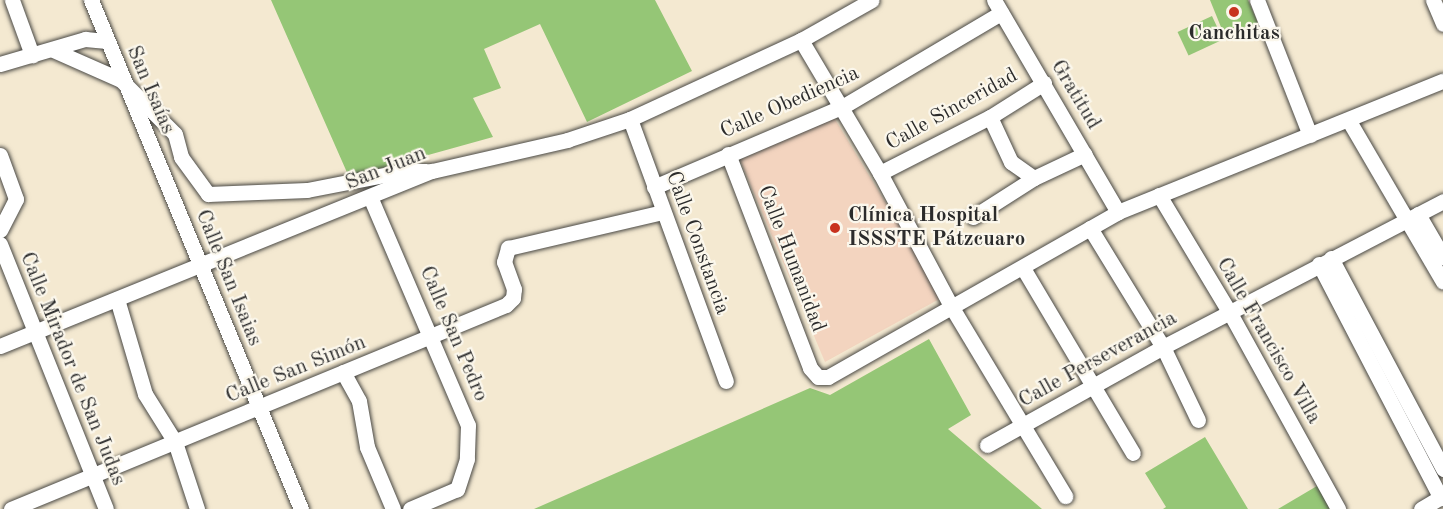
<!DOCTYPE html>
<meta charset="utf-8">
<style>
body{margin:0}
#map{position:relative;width:1443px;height:509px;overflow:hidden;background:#f4e9d1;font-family:"Old Standard TT",serif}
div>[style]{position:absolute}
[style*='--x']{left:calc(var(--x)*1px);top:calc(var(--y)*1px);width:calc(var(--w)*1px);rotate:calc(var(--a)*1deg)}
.built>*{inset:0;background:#f3d4bf}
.green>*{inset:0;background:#95c676;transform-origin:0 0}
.roads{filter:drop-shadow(0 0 2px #494844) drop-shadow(0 0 2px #494844)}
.minor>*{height:15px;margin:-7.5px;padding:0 7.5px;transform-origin:7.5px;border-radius:7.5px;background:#fff}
.dots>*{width:16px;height:16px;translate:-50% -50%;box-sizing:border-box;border:3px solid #fbf7ec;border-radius:50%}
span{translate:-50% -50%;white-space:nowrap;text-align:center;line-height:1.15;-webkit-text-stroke:4.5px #fbf7ec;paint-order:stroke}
.poi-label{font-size:21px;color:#2b2b2b;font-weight:700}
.left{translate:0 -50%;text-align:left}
.street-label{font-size:21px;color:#2b2b2b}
</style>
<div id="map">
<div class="built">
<i style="clip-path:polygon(833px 116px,943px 297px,825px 362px,740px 160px)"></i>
</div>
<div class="green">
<i style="clip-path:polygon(271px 0,655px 0,692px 71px,587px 122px,540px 24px,484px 49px,501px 88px,473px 98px,493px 137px,349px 177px)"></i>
<i style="clip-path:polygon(1210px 0,1248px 0,1258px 23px,1225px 37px)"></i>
<i style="left:1212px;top:16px;width:26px;height:38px;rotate:65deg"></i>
<i style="clip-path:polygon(929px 339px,971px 415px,948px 429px,1042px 509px,534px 509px,810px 388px,830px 395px)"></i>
<i style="clip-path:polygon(1205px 437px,1248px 509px,1163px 509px,1166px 507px,1145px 473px)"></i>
<i style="clip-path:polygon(1317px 486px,1330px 509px,1278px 509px)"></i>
</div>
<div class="roads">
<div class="minor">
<i style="--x:12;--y:0;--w:59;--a:70"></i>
<i style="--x:91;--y:0;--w:551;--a:67.58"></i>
<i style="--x:994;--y:0;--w:246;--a:59.7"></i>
<i style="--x:1257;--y:0;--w:145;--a:68.6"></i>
<i style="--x:1433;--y:0;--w:26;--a:67"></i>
<i style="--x:801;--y:40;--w:155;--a:59.3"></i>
<i style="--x:880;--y:173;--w:151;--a:61.9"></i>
<i style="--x:951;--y:306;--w:222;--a:59"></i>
<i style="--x:53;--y:50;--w:74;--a:23.8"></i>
<i style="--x:121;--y:80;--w:76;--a:45"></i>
<i style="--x:175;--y:134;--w:24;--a:75"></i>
<i style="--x:181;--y:157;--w:46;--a:53.9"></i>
<i style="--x:208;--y:194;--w:99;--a:-2.3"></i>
<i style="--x:307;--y:190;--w:100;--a:-11"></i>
<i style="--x:405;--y:171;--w:21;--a:0"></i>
<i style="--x:0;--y:64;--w:89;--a:-16.4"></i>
<i style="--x:85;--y:39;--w:22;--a:5"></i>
<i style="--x:990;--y:117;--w:50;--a:65"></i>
<i style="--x:1011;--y:162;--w:28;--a:35"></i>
<i style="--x:1034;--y:178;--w:56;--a:-25.2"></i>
<i style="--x:630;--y:119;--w:279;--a:69.9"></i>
<i style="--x:1349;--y:121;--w:186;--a:59.7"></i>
<i style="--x:728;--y:154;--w:229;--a:69"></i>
<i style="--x:810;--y:368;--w:12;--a:48"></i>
<i style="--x:818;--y:377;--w:10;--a:0"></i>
<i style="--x:828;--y:377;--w:334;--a:-29.6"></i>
<i style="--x:1118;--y:212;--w:350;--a:-22"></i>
<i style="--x:0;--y:155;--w:47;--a:70"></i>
<i style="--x:16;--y:199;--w:35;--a:117"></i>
<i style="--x:880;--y:173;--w:123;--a:-27"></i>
<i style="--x:990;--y:117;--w:64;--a:-32.2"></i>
<i style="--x:654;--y:187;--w:204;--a:-23.1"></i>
<i style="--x:842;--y:107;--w:185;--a:-30.6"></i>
<i style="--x:1159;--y:195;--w:138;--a:59"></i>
<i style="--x:1230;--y:313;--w:224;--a:61.1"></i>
<i style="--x:371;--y:199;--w:246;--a:66.8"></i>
<i style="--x:468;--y:425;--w:34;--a:92"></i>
<i style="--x:467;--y:459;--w:32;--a:108"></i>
<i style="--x:457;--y:489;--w:51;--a:156.9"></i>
<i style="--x:1418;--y:214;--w:50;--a:59.8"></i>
<i style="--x:973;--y:217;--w:72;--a:-32.6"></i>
<i style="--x:1090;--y:228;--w:140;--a:58.5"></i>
<i style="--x:1163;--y:347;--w:81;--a:64.4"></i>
<i style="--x:0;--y:244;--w:285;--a:68.2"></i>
<i style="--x:1331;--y:258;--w:239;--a:62"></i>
<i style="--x:1319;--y:264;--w:264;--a:62.5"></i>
<i style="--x:1023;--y:268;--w:215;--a:59.3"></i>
<i style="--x:117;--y:299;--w:99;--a:73.6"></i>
<i style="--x:145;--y:394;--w:57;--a:58"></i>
<i style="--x:175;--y:442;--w:71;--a:71.8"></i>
<i style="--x:0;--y:346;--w:466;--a:-22.1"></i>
<i style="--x:432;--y:171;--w:139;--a:-12.9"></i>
<i style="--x:567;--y:140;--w:66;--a:-18.4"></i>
<i style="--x:630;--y:119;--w:188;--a:-24.8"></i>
<i style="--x:801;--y:40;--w:81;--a:-29.4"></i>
<i style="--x:343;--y:372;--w:33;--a:61"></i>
<i style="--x:359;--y:401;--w:47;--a:80.1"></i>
<i style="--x:367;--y:447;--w:67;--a:67.2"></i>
<i style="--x:987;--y:445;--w:201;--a:-29.1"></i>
<i style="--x:1163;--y:347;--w:316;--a:-27.5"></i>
<i style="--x:11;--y:509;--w:535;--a:-22.4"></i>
<i style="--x:506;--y:305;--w:10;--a:-45"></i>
<i style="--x:513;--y:298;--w:9;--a:-84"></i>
<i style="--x:514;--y:289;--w:29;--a:-110"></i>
<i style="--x:504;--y:262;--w:15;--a:-74"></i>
<i style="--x:508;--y:248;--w:159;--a:-13.1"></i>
<i style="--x:1421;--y:509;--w:26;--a:-31"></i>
</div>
</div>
<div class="dots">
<i style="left:1234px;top:12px;background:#c8321e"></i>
<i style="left:835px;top:228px;background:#c8321e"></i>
</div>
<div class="poi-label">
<span style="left:1234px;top:34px">Canchitas</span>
<span class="left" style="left:848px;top:228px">Clínica Hospital<br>ISSSTE Pátzcuaro</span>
</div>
<div class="street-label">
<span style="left:150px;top:90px;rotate:67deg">San Isaías</span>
<span style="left:1075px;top:95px;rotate:59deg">Gratitud</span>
<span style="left:790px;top:103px;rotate:-24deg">Calle Obediencia</span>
<span style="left:952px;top:110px;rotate:-29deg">Calle Sinceridad</span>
<span style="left:386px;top:169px;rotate:-22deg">San Juan</span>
<span style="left:697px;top:243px;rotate:70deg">Calle Constancia</span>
<span style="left:791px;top:259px;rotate:69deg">Calle Humanidad</span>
<span style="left:228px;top:278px;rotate:68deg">Calle San Isaias</span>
<span style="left:453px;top:334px;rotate:67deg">Calle San Pedro</span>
<span style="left:1268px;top:341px;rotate:60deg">Calle Francisco Villa</span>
<span style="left:1098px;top:360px;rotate:-29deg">Calle Perseverancia</span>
<span style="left:72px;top:369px;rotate:68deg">Calle Mirador de San Judas</span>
<span style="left:296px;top:370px;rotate:-22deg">Calle San Simón</span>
</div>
</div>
